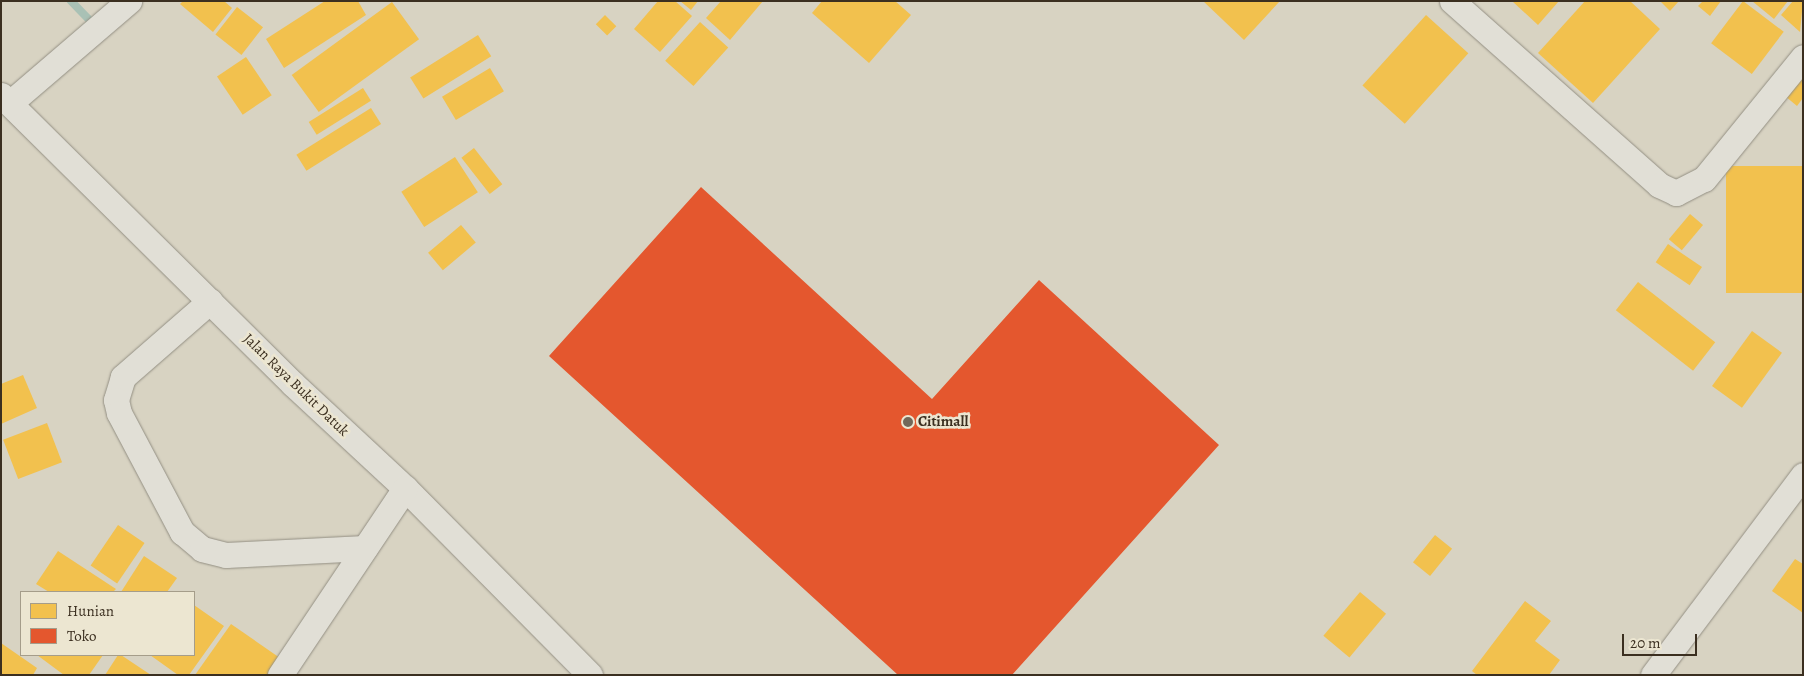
<!DOCTYPE html>
<style>
body{margin:0}
#map{position:relative;width:1804px;height:676px;overflow:hidden;background:#d8d3c2;font-family:Alegreya,serif}
div>[style]{position:absolute}
[style*='--x']{left:calc(var(--x)*1px);top:calc(var(--y)*1px);width:calc(var(--w)*1px);rotate:calc(var(--a)*1deg)}
.homes>*{inset:0;background:#f2c14e;transform-origin:0 0}
.shops>*{inset:0;background:#e4572e}
.stream>*{height:8px;margin:-4px;padding:0 4px;transform-origin:4px;border-radius:4px;background:#a9c1b5}
.roads{filter:drop-shadow(0 0 1px #938f83) drop-shadow(0 0 1px #938f83)}
.minor>*{height:25px;margin:-12.5px;padding:0 12.5px;transform-origin:12.5px;border-radius:12.5px;background:#e1dfd6}
.dots>*{width:14px;height:14px;translate:-50% -50%;box-sizing:border-box;border:2px solid #ece6d1;border-radius:50%}
span{translate:-50% -50%;white-space:nowrap;text-align:center;line-height:1.15;-webkit-text-stroke:5px #ece6d1;paint-order:stroke}
.street-label{font-size:15px;color:#3b2f20}
.poi-label{font-size:15px;color:#3b2f20;font-weight:700}
.left{translate:0 -50%;text-align:left}
.frame{position:absolute;inset:0;border:2px solid #3b2f20;pointer-events:none}
.legend{position:absolute;left:20px;top:591px;width:175px;height:65px;box-sizing:border-box;background:#ece6d1;border:1px solid #a59d8a;margin:0;padding:6px 9px;list-style:none;font-size:15px;color:#3b2f20}
.legend li{display:flex;align-items:center;gap:10px;height:25px}
.legend b{width:25px;border:1px solid #a59d8a}
.scale{position:absolute;left:1622px;top:634px;width:75px;height:22px;box-sizing:border-box;border:2px solid #3b2f20;border-top:0;padding-left:6px;font-size:15px;line-height:18px;white-space:nowrap;color:#3b2f20;-webkit-text-stroke:4px #ece6d1;paint-order:stroke}
</style>
<div id="map">
<div class="homes">
<i style="clip-path:polygon(183px 1px,224px 1px,232px 8px,213px 32px,180px 4px)"></i>
<i style="clip-path:polygon(325px 1px,358px 1px,366px 15px,284px 68px,266px 39px)"></i>
<i style="clip-path:polygon(658px 1px,675px 1px,692px 16px,660px 52px,634px 29px)"></i>
<i style="clip-path:polygon(680px 1px,698px 1px,691px 10px)"></i>
<i style="clip-path:polygon(721px 1px,763px 1px,730px 40px,706px 18px)"></i>
<i style="clip-path:polygon(822px 1px,895px 1px,911px 15px,869px 63px,812px 13px)"></i>
<i style="clip-path:polygon(1203px 1px,1280px 1px,1244px 40px)"></i>
<i style="clip-path:polygon(1512px 1px,1559px 1px,1538px 25px)"></i>
<i style="clip-path:polygon(1585px 1px,1630px 1px,1660px 29px,1593px 103px,1538px 53px)"></i>
<i style="clip-path:polygon(1660px 1px,1679px 1px,1670px 11px)"></i>
<i style="clip-path:polygon(1703px 1px,1721px 1px,1710px 16px,1698px 6px)"></i>
<i style="left:1743px;top:1px;width:51px;height:53px;rotate:37deg"></i>
<i style="clip-path:polygon(1752px 1px,1788px 1px,1774px 19px)"></i>
<i style="clip-path:polygon(1793px 1px,1803px 1px,1800px 32px,1781px 15px)"></i>
<i style="left:392px;top:2px;width:46px;height:124px;rotate:54deg"></i>
<i style="left:237px;top:7px;width:33px;height:35px;rotate:38deg"></i>
<i style="left:605px;top:15px;width:16px;height:13px;rotate:45deg"></i>
<i style="left:1426px;top:15px;width:57px;height:95px;rotate:42deg"></i>
<i style="left:700px;top:22px;width:38px;height:52px;rotate:42deg"></i>
<i style="left:478px;top:35px;width:25px;height:80px;rotate:58deg"></i>
<i style="left:246px;top:57px;width:46px;height:35px;rotate:56deg"></i>
<i style="left:490px;top:68px;width:27px;height:56px;rotate:59deg"></i>
<i style="clip-path:polygon(1799px 77px,1803px 79px,1803px 98px,1797px 106px,1785px 96px)"></i>
<i style="left:363px;top:88px;width:15px;height:64px;rotate:58deg"></i>
<i style="left:371px;top:108px;width:19px;height:88px;rotate:58deg"></i>
<i style="left:474px;top:148px;width:46px;height:16px;rotate:52deg"></i>
<i style="left:455px;top:157px;width:42px;height:64px;rotate:57deg"></i>
<i style="left:1803px;top:166px;width:127px;height:77px;rotate:90deg"></i>
<i style="left:1690px;top:214px;width:17px;height:33px;rotate:40deg"></i>
<i style="left:461px;top:225px;width:23px;height:43px;rotate:50deg"></i>
<i style="left:1668px;top:244px;width:41px;height:22px;rotate:34deg"></i>
<i style="left:1638px;top:282px;width:98px;height:36px;rotate:38deg"></i>
<i style="left:1752px;top:331px;width:37px;height:68px;rotate:36deg"></i>
<i style="clip-path:polygon(23px 375px,37px 408px,1px 424px,1px 384px)"></i>
<i style="left:47px;top:423px;width:42px;height:47px;rotate:69deg"></i>
<i style="left:118px;top:525px;width:32px;height:49px;rotate:34deg"></i>
<i style="left:1435px;top:535px;width:22px;height:35px;rotate:39deg"></i>
<i style="clip-path:polygon(58px 551px,116px 589px,113px 592px,49px 592px,36px 584px)"></i>
<i style="clip-path:polygon(144px 556px,177px 578px,167px 592px,121px 592px)"></i>
<i style="clip-path:polygon(1795px 559px,1803px 564px,1803px 613px,1772px 591px)"></i>
<i style="left:1360px;top:592px;width:34px;height:57px;rotate:40deg"></i>
<i style="clip-path:polygon(1525px 601px,1551px 621px,1535px 641px,1560px 660px,1549px 675px,1477px 675px,1472px 671px)"></i>
<i style="clip-path:polygon(194px 605px,224px 626px,189px 675px,178px 675px,150px 655px,194px 655px)"></i>
<i style="clip-path:polygon(231px 624px,280px 658px,268px 675px,195px 675px)"></i>
<i style="clip-path:polygon(1px 643px,37px 668px,33px 675px,1px 675px)"></i>
<i style="clip-path:polygon(37px 655px,103px 655px,89px 675px,64px 675px)"></i>
<i style="clip-path:polygon(118px 655px,121px 655px,151px 675px,105px 675px)"></i>
</div>
<div class="shops">
<i style="clip-path:polygon(701px 187px,932px 399px,1039px 280px,1219px 445px,1012px 675px,898px 675px,549px 356px)"></i>
</div>
<div class="stream">
<i style="--x:71;--y:1;--w:32;--a:46"></i>
</div>
<div class="roads">
<div class="minor">
<i style="--x:1452;--y:1;--w:277;--a:41.6"></i>
<i style="--x:1659;--y:185;--w:19;--a:25"></i>
<i style="--x:1676;--y:193;--w:31;--a:-27"></i>
<i style="--x:1704;--y:179;--w:157;--a:-50.9"></i>
<i style="--x:1;--y:95;--w:411;--a:44.7"></i>
<i style="--x:293;--y:384;--w:153;--a:42.9"></i>
<i style="--x:405;--y:488;--w:263;--a:45.3"></i>
<i style="--x:10;--y:103;--w:157;--a:-40.6"></i>
<i style="--x:210;--y:301;--w:116;--a:138.9"></i>
<i style="--x:123;--y:377;--w:24;--a:107"></i>
<i style="--x:116;--y:400;--w:13;--a:77"></i>
<i style="--x:119;--y:413;--w:135;--a:62.1"></i>
<i style="--x:182;--y:532;--w:26;--a:40"></i>
<i style="--x:202;--y:549;--w:25;--a:14"></i>
<i style="--x:226;--y:555;--w:139;--a:-2.9"></i>
<i style="--x:280;--y:675;--w:225;--a:-56.2"></i>
<i style="--x:1653;--y:675;--w:250;--a:-53.1"></i>
</div>
</div>
<div class="dots">
<i style="left:908px;top:422px;background:#726859"></i>
</div>
<div class="street-label">
<span style="left:296px;top:385px;rotate:44deg">Jalan Raya Bukit Datuk</span>
</div>
<div class="poi-label">
<span class="left" style="left:918px;top:422px">Citimall</span>
</div>
<div class="frame"></div>
<ul class="legend">
<li><b style="height:14px;background:#f2c14e"></b>Hunian</li>
<li><b style="height:14px;background:#e4572e"></b>Toko</li>
</ul>
<div class="scale">20 m</div>
</div>
